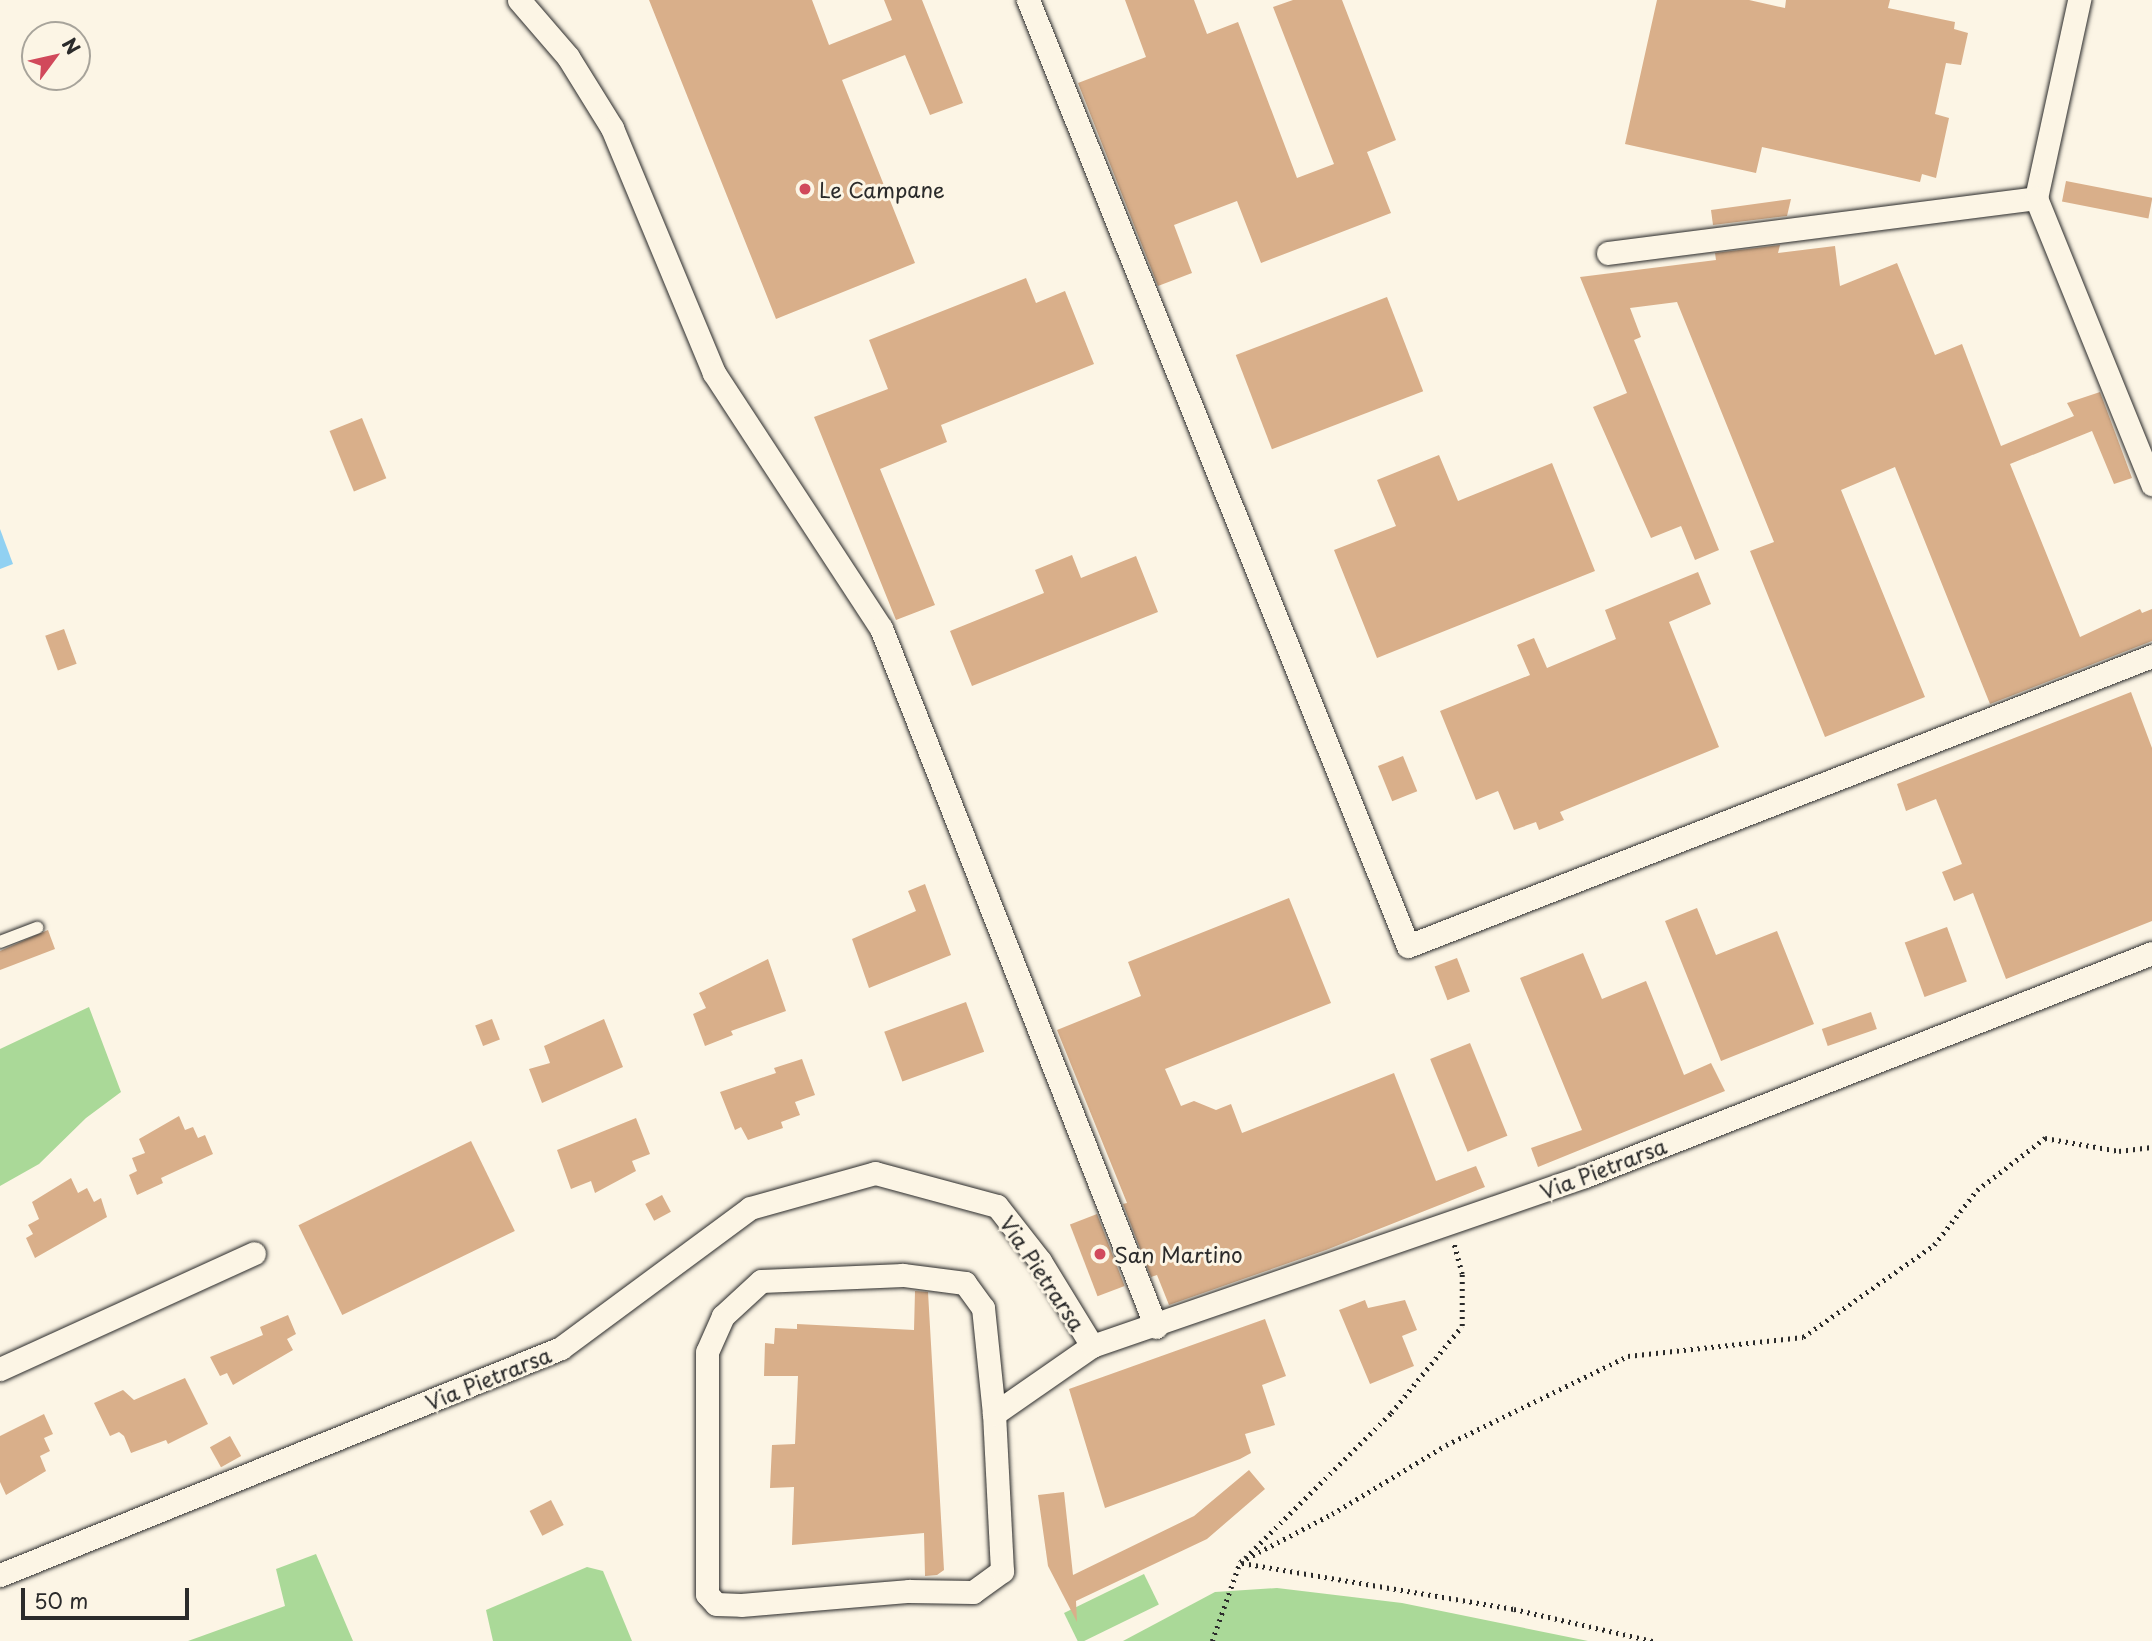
<!DOCTYPE html>
<html>
<head>
<meta charset="utf-8">
<style>
	body { margin:0 }
	#map { position:relative; width:2152px; height:1641px; overflow:hidden; background:#fcf5e5; font-family:"Playpen Sans",sans-serif }
	div>[style] { position:absolute }
	.green>* { inset:0; background:#aad998; transform-origin:0 0 }
	.water>* { inset:0; background:#91d1f2 }
	.building>* { inset:0; background:#d9af8a; transform-origin:0 0 }
	.path>* { height:4.5px; margin-top:-2.25px; transform-origin:0; background:repeating-linear-gradient(90deg,#2b2b2b 0 2px,transparent 0 7px) }
	.roads { filter:drop-shadow(0 0 2px #2b2b2b) drop-shadow(0 0 2px #2b2b2b) }
	.lane>* { height:12px; margin:-6px; padding:0 6px; transform-origin:6px; border-radius:6px; background:#fcf5e5 }
	.street>* { height:23px; margin:-11.5px; padding:0 11.5px; transform-origin:11.5px; border-radius:11.5px; background:#fcf5e5 }
	.dots>* { width:19px; height:19px; translate:-50% -50%; box-sizing:border-box; border:4px solid #fcf5e5; border-radius:50% }
	span { translate:-50% -50%; white-space:nowrap; text-align:center; line-height:1.15; -webkit-text-stroke:6px #fcf5e5; paint-order:stroke }
	.poi-label { font-size:21px; color:#2b2b2b }
	.left { translate:0 -50%; text-align:left }
	.street-label { font-size:21px; color:#2b2b2b }
	.north { position:absolute; left:21px; top:21px; width:70px; height:70px; box-sizing:border-box; background:#fcf5e5; border:2px solid #a8a49b; border-radius:50%; rotate:57deg; font-size:19px; font-weight:700; line-height:28px; text-align:center; color:#2b2b2b }
	.north::after { content:''; display:block; margin:auto; width:24px; height:32px; background:#d1495b; clip-path:polygon(50% 0,100% 100%,50% 72%,0 100%) }
	.scale { position:absolute; left:21px; top:1588px; width:168px; height:32px; box-sizing:border-box; border:4px solid #2b2b2b; border-top:0; padding-left:9px; font-size:21px; line-height:24px; white-space:nowrap; color:#2b2b2b; -webkit-text-stroke:5px #fcf5e5; paint-order:stroke }
</style>
</head>
<body>
<div id="map">
	<div class="green">
		<i style="clip-path:polygon(89px 1007px,121px 1092px,86px 1118px,39px 1164px,0 1186px,0 1049px)"></i>
		<i style="clip-path:polygon(316px 1554px,353px 1641px,188px 1641px,285px 1606px,276px 1569px)"></i>
		<i style="clip-path:polygon(587px 1567px,603px 1571px,632px 1641px,493px 1641px,486px 1610px)"></i>
		<i style="left:1144px;top:1574px;width:34px;height:89px;rotate:64deg"></i>
		<i style="clip-path:polygon(1277px 1588px,1402px 1603px,1588px 1641px,1123px 1641px,1215px 1592px)"></i>
	</div>
	<div class="water">
		<i style="clip-path:polygon(0 529px,13px 564px,0 569px)"></i>
	</div>
	<div class="building">
		<i style="clip-path:polygon(649px 0,812px 0,829px 45px,892px 20px,884px 0,922px 0,963px 103px,930px 115px,905px 55px,842px 80px,915px 263px,776px 319px)"></i>
		<i style="clip-path:polygon(1125px 0,1194px 0,1207px 34px,1238px 22px,1297px 178px,1334px 164px,1273px 7px,1293px 0,1342px 0,1396px 140px,1367px 152px,1391px 213px,1261px 263px,1237px 201px,1174px 225px,1192px 273px,1158px 286px,1078px 83px,1146px 57px)"></i>
		<i style="clip-path:polygon(1657px 0,1749px 0,1785px 8px,1786px 0,1890px 0,1888px 8px,1955px 22px,1954px 29px,1968px 33px,1961px 65px,1946px 63px,1935px 114px,1949px 118px,1936px 178px,1922px 174px,1920px 182px,1762px 147px,1756px 173px,1625px 144px)"></i>
		<i style="left:2066px;top:181px;width:88px;height:21px;rotate:11deg"></i>
		<i style="clip-path:polygon(1791px 199px,1787px 216px,1713px 225px,1711px 210px)"></i>
		<i style="clip-path:polygon(1780px 245px,1778px 253px,1835px 246px,1840px 286px,1897px 263px,1935px 355px,1962px 344px,2001px 446px,2074px 416px,2067px 403px,2100px 392px,2132px 478px,2114px 484px,2092px 431px,2010px 464px,2080px 637px,2140px 609px,2142px 613px,2152px 609px,2152px 641px,1990px 704px,1895px 467px,1841px 490px,1925px 697px,1825px 737px,1750px 551px,1774px 542px,1677px 302px,1630px 308px,1641px 337px,1634px 340px,1719px 550px,1695px 560px,1681px 526px,1651px 538px,1593px 407px,1627px 393px,1580px 277px,1716px 260px,1715px 253px)"></i>
		<i style="clip-path:polygon(1026px 278px,1036px 303px,1065px 291px,1094px 364px,941px 425px,947px 442px,880px 469px,935px 605px,896px 620px,814px 417px,888px 389px,869px 340px)"></i>
		<i style="left:1387px;top:297px;width:101px;height:162px;rotate:69deg"></i>
		<i style="left:362px;top:418px;width:65px;height:35px;rotate:68deg"></i>
		<i style="clip-path:polygon(1439px 455px,1458px 501px,1552px 463px,1595px 571px,1377px 658px,1334px 550px,1396px 526px,1377px 480px)"></i>
		<i style="clip-path:polygon(1072px 555px,1081px 578px,1136px 556px,1158px 612px,972px 686px,950px 631px,1044px 593px,1035px 570px)"></i>
		<i style="clip-path:polygon(1698px 572px,1711px 604px,1669px 622px,1719px 747px,1560px 812px,1564px 820px,1539px 830px,1536px 822px,1514px 830px,1498px 791px,1476px 800px,1440px 711px,1530px 675px,1517px 645px,1534px 638px,1547px 668px,1616px 639px,1605px 610px)"></i>
		<i style="left:64px;top:629px;width:37px;height:20px;rotate:70deg"></i>
		<i style="clip-path:polygon(2131px 692px,2152px 748px,2152px 921px,2006px 979px,1973px 893px,1954px 901px,1942px 872px,1962px 864px,1936px 799px,1906px 811px,1897px 784px)"></i>
		<i style="left:1403px;top:756px;width:38px;height:27px;rotate:68deg"></i>
		<i style="clip-path:polygon(925px 884px,951px 955px,869px 988px,852px 939px,916px 911px,908px 891px)"></i>
		<i style="clip-path:polygon(1289px 898px,1331px 1003px,1165px 1069px,1181px 1106px,1194px 1101px,1216px 1110px,1231px 1104px,1242px 1133px,1394px 1073px,1436px 1181px,1476px 1166px,1485px 1187px,1326px 1250px,1169px 1305px,1157px 1275px,1151px 1277px,1123px 1204px,1127px 1203px,1057px 1030px,1141px 996px,1128px 962px)"></i>
		<i style="clip-path:polygon(1697px 908px,1716px 955px,1777px 931px,1814px 1024px,1721px 1061px,1665px 921px)"></i>
		<i style="left:1947px;top:927px;width:58px;height:45px;rotate:70deg"></i>
		<i style="clip-path:polygon(48px 930px,55px 949px,0 970px,0 951px)"></i>
		<i style="clip-path:polygon(1583px 953px,1602px 999px,1646px 981px,1684px 1075px,1711px 1063px,1725px 1091px,1538px 1167px,1531px 1148px,1582px 1130px,1520px 978px)"></i>
		<i style="left:1457px;top:958px;width:36px;height:24px;rotate:69deg"></i>
		<i style="clip-path:polygon(768px 959px,786px 1011px,731px 1031px,733px 1035px,705px 1046px,693px 1014px,706px 1008px,699px 993px)"></i>
		<i style="left:966px;top:1002px;width:53px;height:87px;rotate:70deg"></i>
		<i style="left:1871px;top:1012px;width:18px;height:52px;rotate:71deg"></i>
		<i style="left:492px;top:1019px;width:22px;height:18px;rotate:69deg"></i>
		<i style="clip-path:polygon(604px 1019px,623px 1067px,542px 1103px,529px 1069px,550px 1063px,544px 1046px)"></i>
		<i style="left:1470px;top:1043px;width:100px;height:43px;rotate:68deg"></i>
		<i style="clip-path:polygon(802px 1059px,815px 1095px,795px 1102px,800px 1115px,781px 1122px,783px 1128px,748px 1140px,741px 1127px,735px 1130px,720px 1092px,776px 1073px,774px 1068px)"></i>
		<i style="clip-path:polygon(179px 1116px,185px 1130px,193px 1127px,198px 1138px,205px 1135px,213px 1154px,161px 1178px,163px 1183px,137px 1195px,129px 1175px,137px 1171px,132px 1158px,145px 1153px,139px 1139px)"></i>
		<i style="clip-path:polygon(636px 1118px,650px 1154px,632px 1161px,636px 1171px,595px 1193px,591px 1181px,571px 1189px,557px 1150px)"></i>
		<i style="left:471px;top:1141px;width:100px;height:192px;rotate:64deg"></i>
		<i style="clip-path:polygon(71px 1178px,78px 1193px,87px 1188px,94px 1202px,101px 1198px,107px 1217px,35px 1258px,26px 1238px,33px 1234px,28px 1225px,39px 1219px,32px 1202px)"></i>
		<i style="left:662px;top:1195px;width:19px;height:19px;rotate:62deg"></i>
		<i style="left:1097px;top:1214px;width:77px;height:29px;rotate:69deg"></i>
		<i style="clip-path:polygon(915px 1291px,928px 1292px,944px 1570px,937px 1575px,925px 1576px,924px 1533px,792px 1545px,794px 1487px,770px 1488px,772px 1445px,795px 1444px,798px 1376px,764px 1376px,765px 1343px,774px 1344px,775px 1328px,797px 1329px,797px 1324px,914px 1330px)"></i>
		<i style="clip-path:polygon(1365px 1300px,1368px 1308px,1405px 1300px,1417px 1330px,1402px 1336px,1414px 1366px,1370px 1384px,1339px 1310px)"></i>
		<i style="clip-path:polygon(288px 1315px,296px 1334px,287px 1339px,293px 1350px,233px 1385px,227px 1373px,220px 1376px,210px 1357px,263px 1335px,260px 1327px)"></i>
		<i style="clip-path:polygon(1265px 1319px,1286px 1376px,1262px 1385px,1275px 1425px,1245px 1434px,1251px 1453px,1240px 1459px,1105px 1508px,1069px 1389px)"></i>
		<i style="clip-path:polygon(185px 1378px,208px 1424px,168px 1444px,166px 1440px,131px 1453px,124px 1436px,119px 1432px,110px 1436px,94px 1403px,123px 1390px,134px 1400px)"></i>
		<i style="clip-path:polygon(44px 1414px,53px 1434px,44px 1438px,50px 1451px,40px 1456px,46px 1471px,6px 1495px,0 1482px,0 1436px)"></i>
		<i style="left:230px;top:1436px;width:23px;height:23px;rotate:61deg"></i>
		<i style="clip-path:polygon(1249px 1470px,1265px 1489px,1207px 1539px,1076px 1601px,1077px 1622px,1048px 1566px,1038px 1495px,1064px 1492px,1073px 1575px,1194px 1516px)"></i>
		<i style="left:551px;top:1500px;width:28px;height:24px;rotate:63deg"></i>
	</div>
	<div class="path">
		<i style="left:1245px;top:1558px;width:206px;rotate:-44.8deg"></i>
		<i style="left:1391px;top:1413px;width:112px;rotate:-50.8deg"></i>
		<i style="left:1462px;top:1326px;width:52px;rotate:-90deg"></i>
		<i style="left:1462px;top:1274px;width:31px;rotate:-105deg"></i>
		<i style="left:1242px;top:1563px;width:276px;rotate:9.6deg"></i>
		<i style="left:1514px;top:1609px;width:143px;rotate:13deg"></i>
		<i style="left:1212px;top:1641px;width:84px;rotate:-70.5deg"></i>
		<i style="left:1240px;top:1562px;width:104px;rotate:-27.6deg"></i>
		<i style="left:1332px;top:1514px;width:133px;rotate:-31.2deg"></i>
		<i style="left:1446px;top:1445px;width:203px;rotate:-26.1deg"></i>
		<i style="left:1628px;top:1356px;width:176px;rotate:-6.2deg"></i>
		<i style="left:1803px;top:1337px;width:160px;rotate:-35.1deg"></i>
		<i style="left:1934px;top:1245px;width:70px;rotate:-52deg"></i>
		<i style="left:1977px;top:1190px;width:86px;rotate:-37.4deg"></i>
		<i style="left:2045px;top:1138px;width:75px;rotate:10deg"></i>
		<i style="left:2119px;top:1151px;width:33px;rotate:-7deg"></i>
	</div>
	<div class="roads">
		<div class="lane">
			<i style="left:0;top:942px;width:40px;rotate:-21deg"></i>
		</div>
		<div class="street">
			<i style="left:519px;top:0;width:75px;rotate:49.3deg"></i>
			<i style="left:568px;top:57px;width:84px;rotate:58.2deg"></i>
			<i style="left:612px;top:128px;width:265px;rotate:67.4deg"></i>
			<i style="left:714px;top:373px;width:305px;rotate:56.8deg"></i>
			<i style="left:881px;top:628px;width:751px;rotate:68.52deg"></i>
			<i style="left:1028px;top:0;width:1019px;rotate:68.12deg"></i>
			<i style="left:1408px;top:946px;width:799px;rotate:-21.3deg"></i>
			<i style="left:2036px;top:198px;width:203px;rotate:-77.7deg"></i>
			<i style="left:1608px;top:253px;width:432px;rotate:-7.3deg"></i>
			<i style="left:2036px;top:198px;width:309px;rotate:67.9deg"></i>
			<i style="left:0;top:1369px;width:279px;rotate:-24.5deg"></i>
			<i style="left:994px;top:1414px;width:107px;rotate:-95.9deg"></i>
			<i style="left:983px;top:1308px;width:31px;rotate:-126deg"></i>
			<i style="left:965px;top:1283px;width:63px;rotate:-172.6deg"></i>
			<i style="left:903px;top:1275px;width:142px;rotate:177.6deg"></i>
			<i style="left:761px;top:1281px;width:52px;rotate:137.4deg"></i>
			<i style="left:723px;top:1316px;width:39px;rotate:114deg"></i>
			<i style="left:707px;top:1352px;width:242px;rotate:90deg"></i>
			<i style="left:707px;top:1594px;width:13px;rotate:48deg"></i>
			<i style="left:716px;top:1604px;width:25px;rotate:2deg"></i>
			<i style="left:741px;top:1605px;width:169px;rotate:-4.8deg"></i>
			<i style="left:909px;top:1591px;width:64px;rotate:0.9deg"></i>
			<i style="left:973px;top:1592px;width:36px;rotate:-36deg"></i>
			<i style="left:1002px;top:1571px;width:157px;rotate:-92.9deg"></i>
			<i style="left:994px;top:1414px;width:119px;rotate:-34.8deg"></i>
			<i style="left:0;top:1575px;width:605px;rotate:-22.03deg"></i>
			<i style="left:561px;top:1348px;width:235px;rotate:-36.5deg"></i>
			<i style="left:750px;top:1208px;width:130px;rotate:-15.6deg"></i>
			<i style="left:875px;top:1173px;width:126px;rotate:15.1deg"></i>
			<i style="left:997px;top:1206px;width:70px;rotate:52deg"></i>
			<i style="left:1040px;top:1261px;width:100px;rotate:58.5deg"></i>
			<i style="left:1092px;top:1346px;width:521px;rotate:-19.03deg"></i>
			<i style="left:1585px;top:1176px;width:609px;rotate:-21.47deg"></i>
		</div>
	</div>
	<div class="dots">
		<i style="left:805px;top:189px;background:#d1495b"></i>
		<i style="left:1100px;top:1254px;background:#d1495b"></i>
	</div>
	<div class="poi-label">
		<span class="left" style="left:819px;top:189px">Le Campane</span>
		<span class="left" style="left:1114px;top:1254px">San Martino</span>
	</div>
	<div class="street-label">
		<span style="left:1603px;top:1168px;rotate:-21deg">Via Pietrarsa</span>
		<span style="left:1043px;top:1273px;rotate:56deg">Via Pietrarsa</span>
		<span style="left:488px;top:1378px;rotate:-22deg">Via Pietrarsa</span>
	</div>
	<div class="north">N</div>
	<div class="scale">50 m</div>
</div>
</body>
</html>
